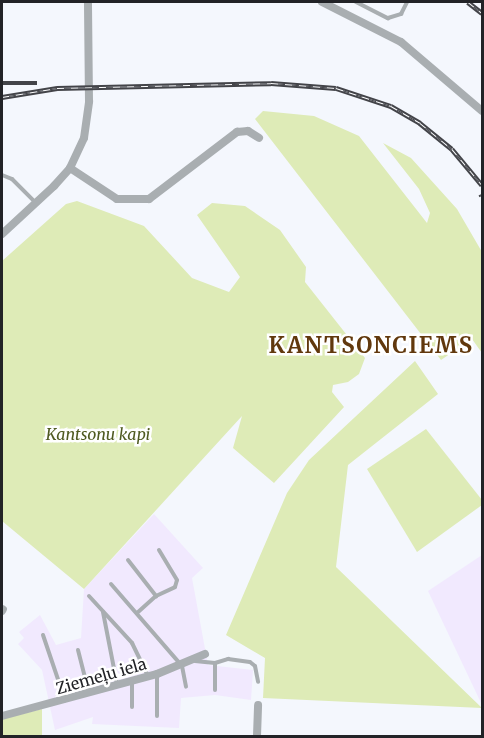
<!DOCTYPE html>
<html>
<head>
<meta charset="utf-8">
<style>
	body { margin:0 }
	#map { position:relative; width:484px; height:738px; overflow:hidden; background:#f4f7fd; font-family:Merriweather,serif }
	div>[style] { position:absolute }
	.industrial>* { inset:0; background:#f1e9fe }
	.green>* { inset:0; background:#deebb7 }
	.lane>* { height:4px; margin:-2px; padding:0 2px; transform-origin:2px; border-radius:2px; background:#a9aeb1 }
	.street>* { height:8px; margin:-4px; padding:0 4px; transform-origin:4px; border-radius:4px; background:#a9aeb1 }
	.rail>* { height:4.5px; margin-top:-2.25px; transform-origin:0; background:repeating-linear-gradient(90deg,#fff 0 7px,#434449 0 14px); box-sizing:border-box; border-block:2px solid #434449 }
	span { translate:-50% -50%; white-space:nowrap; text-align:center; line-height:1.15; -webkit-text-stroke:5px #fff; paint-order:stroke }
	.park-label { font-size:16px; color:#4f5a21; font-style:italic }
	.street-label { font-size:16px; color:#222327 }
	.district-label { font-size:22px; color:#61380d; font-weight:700; letter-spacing:1.5px }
	.frame { position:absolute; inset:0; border:3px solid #222327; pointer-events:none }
</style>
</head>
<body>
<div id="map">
	<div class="industrial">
		<i style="clip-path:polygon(154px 514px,203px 568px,192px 578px,208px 665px,253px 670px,251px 700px,215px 695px,181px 698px,179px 728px,92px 724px,93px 717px,55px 730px,42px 670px,18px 644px,24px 638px,19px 632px,40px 615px,56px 645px,81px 638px,84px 589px)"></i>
		<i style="clip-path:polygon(482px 555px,482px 705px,428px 591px)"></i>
	</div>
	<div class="green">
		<i style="clip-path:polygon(263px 111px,314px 116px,359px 136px,427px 223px,430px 213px,419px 189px,383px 143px,411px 158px,457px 209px,482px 252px,482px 353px,472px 339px,441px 360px,255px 119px)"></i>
		<i style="clip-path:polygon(77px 201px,144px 226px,192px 278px,229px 292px,240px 277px,197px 215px,212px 203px,245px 206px,280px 230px,306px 267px,305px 282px,365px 358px,359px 374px,348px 382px,333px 385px,332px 392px,344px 407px,274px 483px,233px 448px,242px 416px,84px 589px,2px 521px,2px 261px,66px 204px)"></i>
		<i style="clip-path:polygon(415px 361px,438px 394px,348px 465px,336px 567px,482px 708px,263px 698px,265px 658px,226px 635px,287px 493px,309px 460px)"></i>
		<i style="clip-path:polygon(426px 429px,482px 500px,482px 505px,417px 552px,367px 469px)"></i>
		<i style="clip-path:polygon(42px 709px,42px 736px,2px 736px,2px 719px)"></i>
	</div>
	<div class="lane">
		<i style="left:356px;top:2px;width:36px;rotate:27deg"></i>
		<i style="left:388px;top:18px;width:14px;rotate:-17deg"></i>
		<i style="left:401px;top:14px;width:13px;rotate:-63deg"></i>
		<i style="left:2px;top:175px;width:11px;rotate:22deg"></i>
		<i style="left:12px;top:179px;width:33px;rotate:45deg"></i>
		<i style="left:128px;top:560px;width:46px;rotate:52.1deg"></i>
		<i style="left:111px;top:584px;width:108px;rotate:49.1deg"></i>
		<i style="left:182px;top:666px;width:21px;rotate:79deg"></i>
		<i style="left:89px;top:596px;width:64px;rotate:47.5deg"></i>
		<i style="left:132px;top:643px;width:37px;rotate:64deg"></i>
		<i style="left:103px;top:612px;width:73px;rotate:79deg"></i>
		<i style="left:137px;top:613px;width:25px;rotate:-42deg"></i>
		<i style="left:156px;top:596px;width:21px;rotate:-25deg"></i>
		<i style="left:175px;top:587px;width:7px;rotate:-74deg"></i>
		<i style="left:177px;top:580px;width:35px;rotate:-121deg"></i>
		<i style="left:43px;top:635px;width:69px;rotate:71.3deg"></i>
		<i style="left:78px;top:650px;width:44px;rotate:75.7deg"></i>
		<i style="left:195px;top:661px;width:20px;rotate:6deg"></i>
		<i style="left:215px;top:663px;width:27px;rotate:90deg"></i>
		<i style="left:215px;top:663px;width:14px;rotate:-17deg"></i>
		<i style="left:228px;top:659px;width:22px;rotate:8deg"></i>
		<i style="left:250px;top:662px;width:6px;rotate:39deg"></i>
		<i style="left:255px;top:666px;width:16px;rotate:79deg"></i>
		<i style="left:157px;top:675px;width:41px;rotate:90deg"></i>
		<i style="left:132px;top:707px;width:26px;rotate:-90deg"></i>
	</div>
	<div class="street">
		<i style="left:322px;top:2px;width:89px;rotate:26.9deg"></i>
		<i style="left:401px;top:42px;width:106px;rotate:40.4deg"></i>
		<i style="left:70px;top:168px;width:56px;rotate:33.4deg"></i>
		<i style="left:117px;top:199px;width:32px"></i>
		<i style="left:149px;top:199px;width:111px;rotate:-37.3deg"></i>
		<i style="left:237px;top:132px;width:11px;rotate:-5deg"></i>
		<i style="left:248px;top:131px;width:13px;rotate:32deg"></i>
		<i style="left:2px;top:234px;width:71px;rotate:-42.7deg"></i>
		<i style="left:54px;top:186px;width:24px;rotate:-48deg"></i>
		<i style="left:70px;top:168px;width:33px;rotate:-65deg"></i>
		<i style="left:84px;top:138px;width:37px;rotate:-82deg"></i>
		<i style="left:89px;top:101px;width:99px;rotate:-90.6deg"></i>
		<i style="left:2px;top:611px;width:2px;rotate:-63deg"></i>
		<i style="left:2px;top:716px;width:161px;rotate:-15.2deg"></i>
		<i style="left:157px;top:674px;width:52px;rotate:-22.6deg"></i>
		<i style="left:257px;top:736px;width:31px;rotate:-88deg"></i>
	</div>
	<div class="rail">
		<i style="left:468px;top:2px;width:18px;rotate:38deg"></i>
		<i style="left:2px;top:83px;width:35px"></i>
		<i style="left:2px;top:97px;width:56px;rotate:-9.3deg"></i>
		<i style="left:57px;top:88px;width:214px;rotate:-1.3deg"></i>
		<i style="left:271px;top:83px;width:65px;rotate:4.4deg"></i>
		<i style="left:336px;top:88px;width:58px;rotate:18.1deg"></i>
		<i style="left:391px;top:106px;width:34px;rotate:30deg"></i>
		<i style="left:420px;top:123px;width:41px;rotate:39.1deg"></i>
		<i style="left:452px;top:149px;width:47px;rotate:50.2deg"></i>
		<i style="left:481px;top:194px;width:2px;rotate:63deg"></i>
	</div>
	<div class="park-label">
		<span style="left:98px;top:434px">Kantsonu kapi</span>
	</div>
	<div class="street-label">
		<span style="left:101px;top:676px;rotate:-16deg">Ziemeļu iela</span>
	</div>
	<div class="district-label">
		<span style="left:371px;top:346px">KANTSONCIEMS</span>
	</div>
	<div class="frame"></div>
</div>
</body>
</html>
